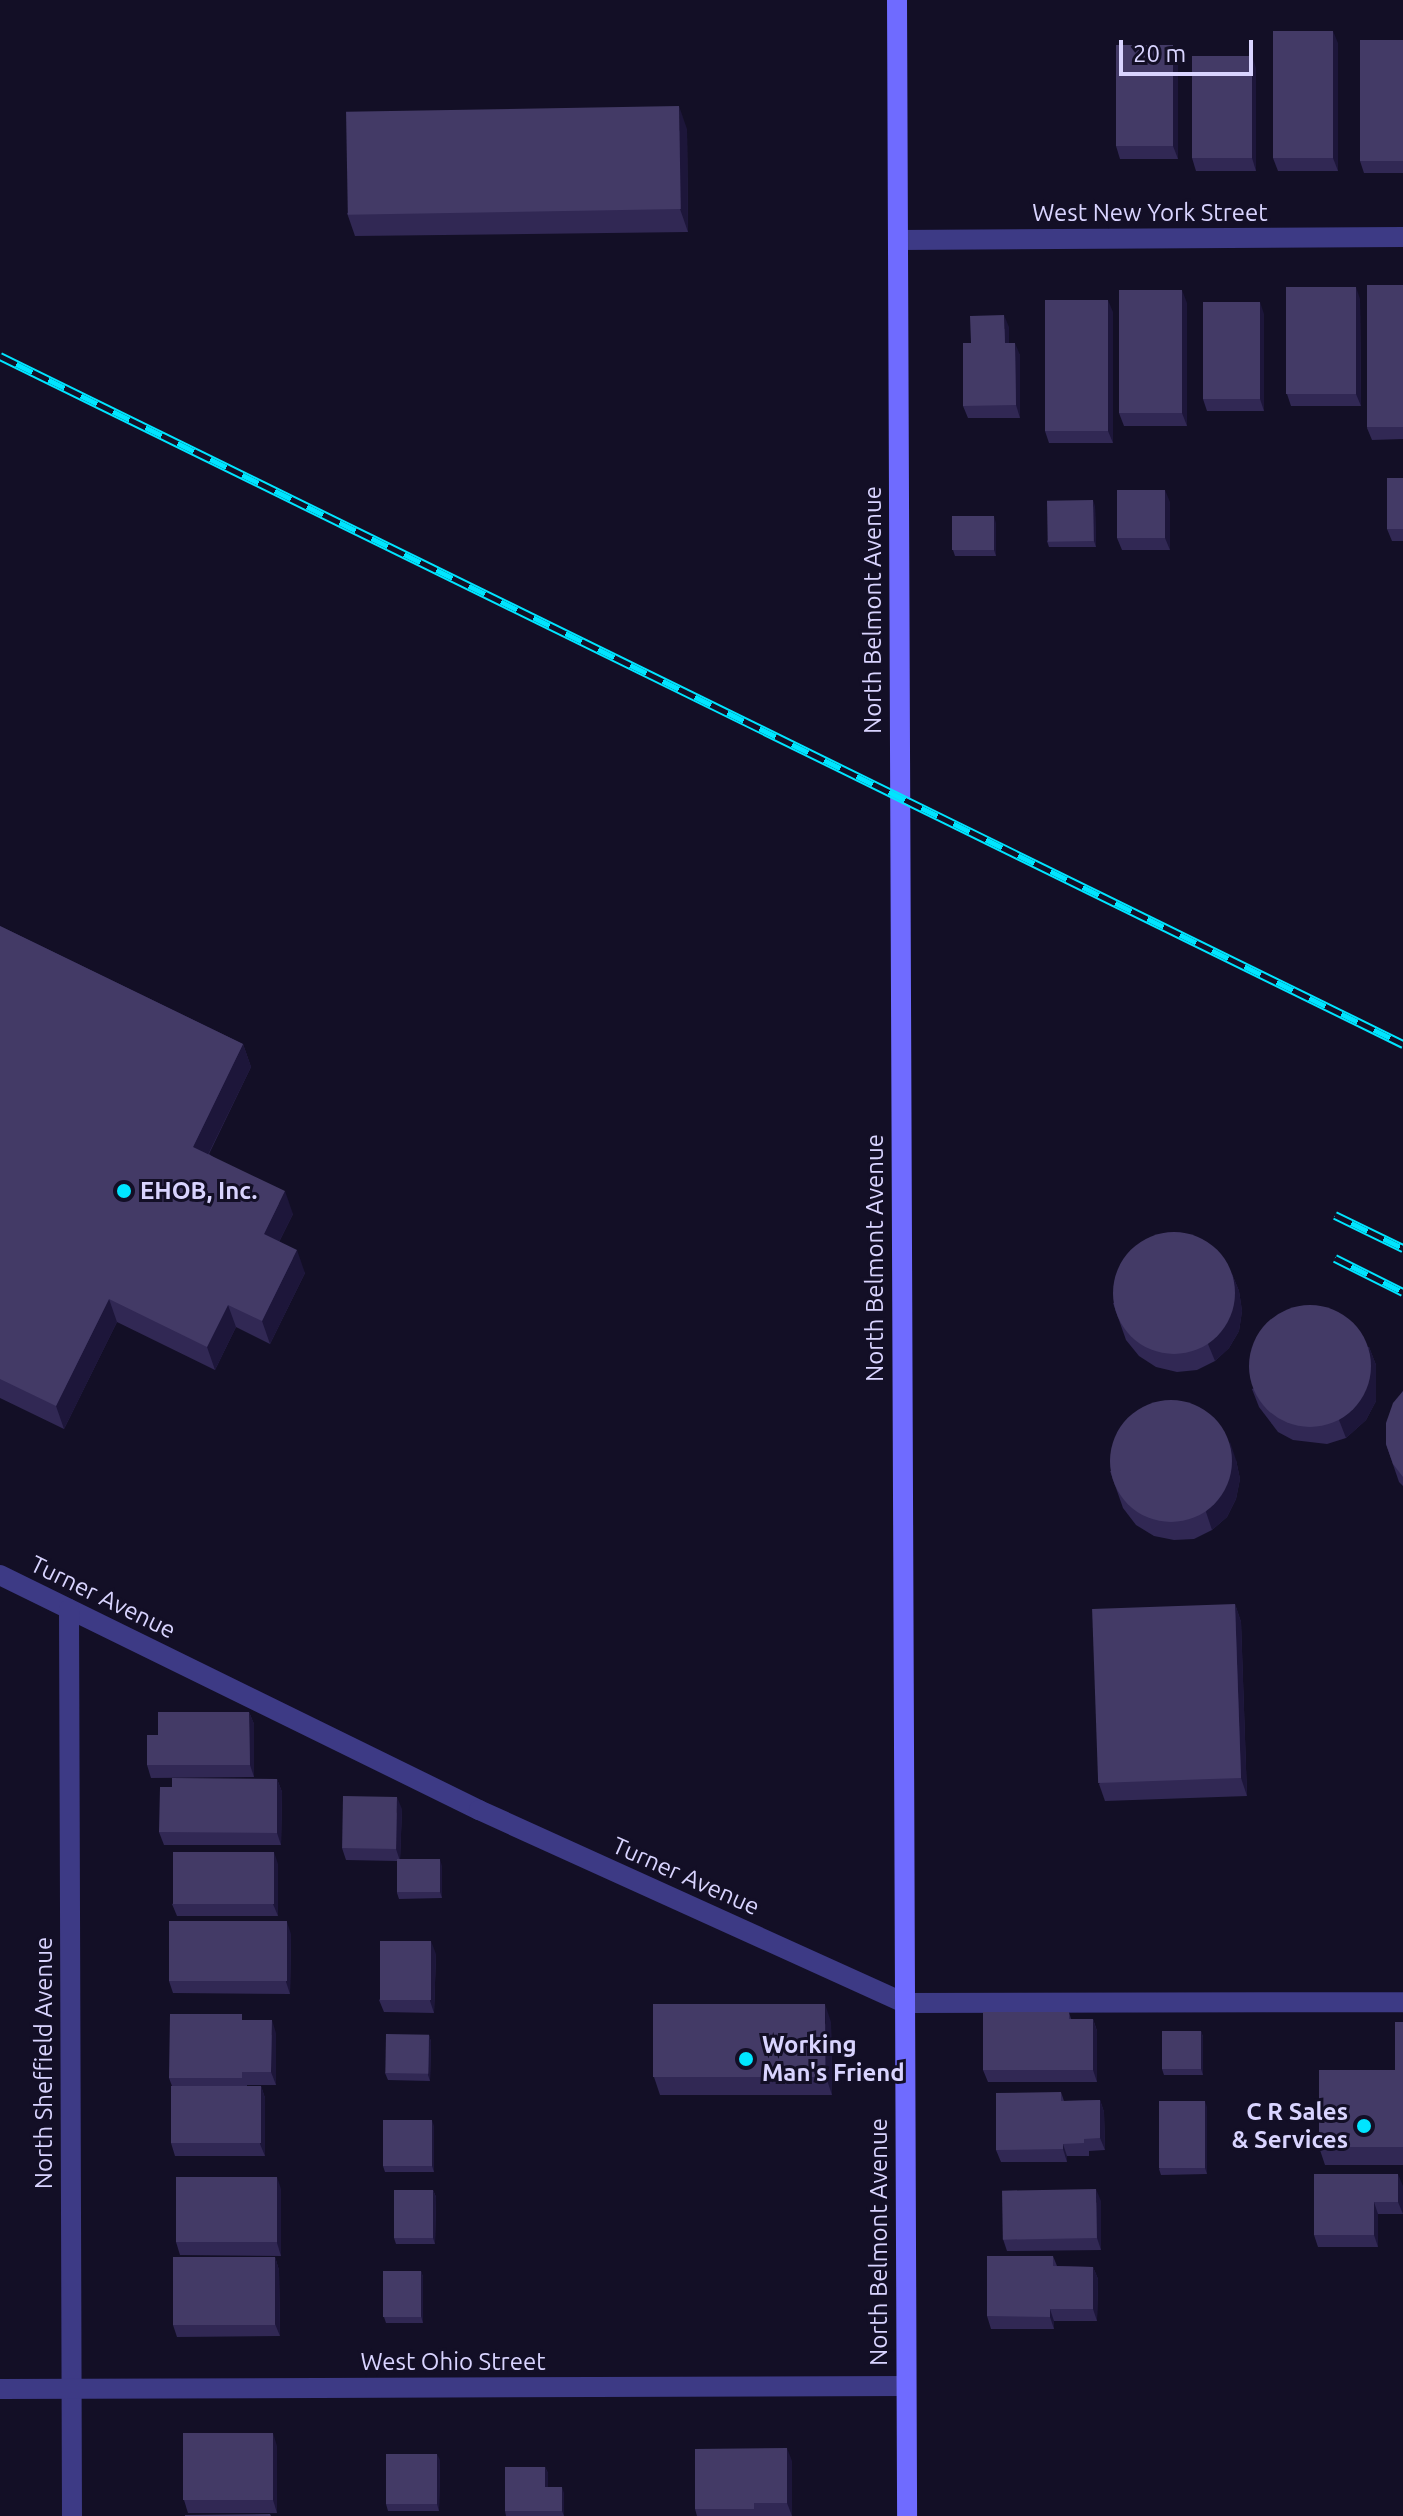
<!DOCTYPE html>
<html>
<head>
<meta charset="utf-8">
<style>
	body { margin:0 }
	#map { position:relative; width:1403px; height:2516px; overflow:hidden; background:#130f26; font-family:Ubuntu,sans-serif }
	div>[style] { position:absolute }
	.minor>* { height:20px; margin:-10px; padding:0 10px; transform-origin:10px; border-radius:10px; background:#3d3a85 }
	.secondary>* { height:20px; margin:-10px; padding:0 10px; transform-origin:10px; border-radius:10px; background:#6f6bff }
	.rail>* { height:9px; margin-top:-4.5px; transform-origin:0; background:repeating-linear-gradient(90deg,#130f26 0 18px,#00e5ff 0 36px); box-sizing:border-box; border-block:2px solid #00e5ff }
	.wall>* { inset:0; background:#312854 }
	.shaded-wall>* { inset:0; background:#1d163a }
	.building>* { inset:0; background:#433a66; transform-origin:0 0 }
	.round { border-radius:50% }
	.dots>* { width:22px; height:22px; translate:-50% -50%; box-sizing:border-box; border:4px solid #130f26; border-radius:50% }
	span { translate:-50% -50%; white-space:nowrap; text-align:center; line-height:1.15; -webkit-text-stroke:6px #130f26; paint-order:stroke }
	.street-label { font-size:24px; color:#d9d4ff }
	.poi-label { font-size:24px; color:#d9d4ff; font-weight:700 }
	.left { translate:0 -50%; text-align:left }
	.right { translate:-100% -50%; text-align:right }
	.scale { position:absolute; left:1119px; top:40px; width:134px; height:36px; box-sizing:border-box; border:4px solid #d9d4ff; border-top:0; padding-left:10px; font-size:24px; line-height:28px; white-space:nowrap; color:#d9d4ff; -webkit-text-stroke:6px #130f26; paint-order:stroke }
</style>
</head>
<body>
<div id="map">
	<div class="minor">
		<i style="left:898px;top:240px;width:505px;rotate:-0.34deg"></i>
		<i style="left:0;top:1575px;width:534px;rotate:26.13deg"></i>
		<i style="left:479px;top:1810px;width:467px;rotate:24.4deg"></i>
		<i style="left:904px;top:2003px;width:499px;rotate:-0.1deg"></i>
		<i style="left:69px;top:1609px;width:907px;rotate:89.81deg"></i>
		<i style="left:0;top:2389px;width:906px;rotate:-0.19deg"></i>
	</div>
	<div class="secondary">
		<i style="left:897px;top:0;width:2516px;rotate:89.77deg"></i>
	</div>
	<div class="rail">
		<i style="left:0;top:356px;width:1563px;rotate:26.12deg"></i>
		<i style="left:1335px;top:1215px;width:76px;rotate:25.9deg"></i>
		<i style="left:1335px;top:1258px;width:76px;rotate:26.6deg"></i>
	</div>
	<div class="wall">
		<i style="clip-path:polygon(1403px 40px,1403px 173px,1364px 173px,1360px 161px)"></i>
		<i style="clip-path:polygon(1338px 43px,1338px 171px,1278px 171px,1273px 158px)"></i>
		<i style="clip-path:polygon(1178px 57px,1178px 159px,1120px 159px,1116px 146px)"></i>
		<i style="clip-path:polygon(1256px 68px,1256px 171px,1196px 171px,1192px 158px)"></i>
		<i style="clip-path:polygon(687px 129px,688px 232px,355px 236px,347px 213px)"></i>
		<i style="clip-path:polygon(1403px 285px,1403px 439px,1372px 440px,1367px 428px)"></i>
		<i style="clip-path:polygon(1360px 299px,1361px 406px,1291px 406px,1287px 394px)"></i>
		<i style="clip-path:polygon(1187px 303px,1187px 426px,1124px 426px,1119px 413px)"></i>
		<i style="clip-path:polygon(1113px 312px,1113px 443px,1049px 443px,1045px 431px)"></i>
		<i style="clip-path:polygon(1264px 314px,1264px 411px,1207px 411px,1203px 399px)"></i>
		<i style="clip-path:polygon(1009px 327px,1009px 343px,1020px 355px,1020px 418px,968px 418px,963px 406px,971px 343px)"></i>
		<i style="clip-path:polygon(1403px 478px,1403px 541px,1392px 541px,1387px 529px)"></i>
		<i style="clip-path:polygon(1170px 502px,1170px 550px,1122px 550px,1117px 538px)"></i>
		<i style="clip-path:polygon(1095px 506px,1096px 547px,1049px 547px,1047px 541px)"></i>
		<i style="clip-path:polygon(996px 523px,996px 556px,955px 556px,953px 550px)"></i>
		<i style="clip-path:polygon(0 926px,243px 1044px,251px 1067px,209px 1154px,293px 1214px,279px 1242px,305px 1273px,270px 1344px,236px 1327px,215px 1370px,117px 1322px,64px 1429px,0 1398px)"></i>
		<i style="clip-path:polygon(1232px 1274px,1239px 1291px,1242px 1311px,1239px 1331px,1229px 1348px,1215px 1361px,1197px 1370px,1177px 1372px,1156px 1367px,1139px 1356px,1126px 1340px,1113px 1303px)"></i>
		<i style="clip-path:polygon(1369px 1347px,1376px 1365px,1376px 1401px,1366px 1420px,1346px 1438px,1327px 1444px,1293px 1440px,1278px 1432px,1259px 1407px,1252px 1389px)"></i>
		<i style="clip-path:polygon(1403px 1391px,1403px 1486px,1399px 1482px,1386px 1444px)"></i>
		<i style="clip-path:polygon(1236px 1460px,1240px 1479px,1236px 1499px,1227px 1517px,1212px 1530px,1194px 1539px,1174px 1540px,1154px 1536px,1136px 1525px,1123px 1508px,1110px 1471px)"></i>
		<i style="clip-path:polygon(1235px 1604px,1241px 1622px,1247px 1796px,1105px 1801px,1099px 1784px)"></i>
		<i style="clip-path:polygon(249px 1712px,254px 1724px,254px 1777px,151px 1778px,147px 1765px,158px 1735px)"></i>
		<i style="clip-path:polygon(277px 1779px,282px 1792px,281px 1845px,164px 1845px,159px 1832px,172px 1787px)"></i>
		<i style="clip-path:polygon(402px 1809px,400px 1860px,442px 1866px,442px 1898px,399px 1899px,397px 1893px,397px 1861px,346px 1860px,342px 1848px)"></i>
		<i style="clip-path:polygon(278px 1864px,278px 1916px,177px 1916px,172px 1904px)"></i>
		<i style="clip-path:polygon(291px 1934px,290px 1994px,173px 1993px,169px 1981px)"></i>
		<i style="clip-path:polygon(436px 1954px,434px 2013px,384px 2012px,379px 2000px)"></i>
		<i style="clip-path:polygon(1069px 2012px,1071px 2019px,1093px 2019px,1097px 2031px,1097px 2082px,988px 2082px,983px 2070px)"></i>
		<i style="clip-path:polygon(831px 2022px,832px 2095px,660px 2095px,654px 2077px)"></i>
		<i style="clip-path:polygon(1403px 2022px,1403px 2165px,1325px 2165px,1319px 2147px,1395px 2070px)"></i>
		<i style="clip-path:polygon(1201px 2031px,1203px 2037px,1203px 2075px,1164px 2075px,1162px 2069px)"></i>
		<i style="clip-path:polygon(276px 2033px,276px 2085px,247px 2085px,247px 2086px,261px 2086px,265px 2098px,265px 2156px,175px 2156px,171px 2143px,172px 2086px,169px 2078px)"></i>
		<i style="clip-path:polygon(429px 2035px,431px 2042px,430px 2081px,388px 2080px,385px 2073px)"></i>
		<i style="clip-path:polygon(1061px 2092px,1064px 2101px,1100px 2100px,1104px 2112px,1105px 2150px,1089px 2151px,1089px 2156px,1067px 2156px,1067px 2162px,1001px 2162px,996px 2150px)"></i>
		<i style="clip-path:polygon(1207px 2107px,1207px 2174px,1161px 2175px,1159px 2169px)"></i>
		<i style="clip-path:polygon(434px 2126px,434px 2172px,385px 2172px,383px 2166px)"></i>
		<i style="clip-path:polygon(1403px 2186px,1403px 2214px,1378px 2214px,1378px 2247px,1318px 2247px,1314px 2235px)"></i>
		<i style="clip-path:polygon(281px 2189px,281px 2256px,180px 2255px,176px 2242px)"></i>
		<i style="clip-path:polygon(433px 2190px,436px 2197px,435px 2244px,396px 2244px,394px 2238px)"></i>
		<i style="clip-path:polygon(1101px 2201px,1101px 2250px,1007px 2251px,1003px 2239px)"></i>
		<i style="clip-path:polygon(1053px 2256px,1057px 2266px,1093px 2267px,1098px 2279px,1097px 2321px,1054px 2321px,1054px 2329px,991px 2329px,987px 2316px)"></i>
		<i style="clip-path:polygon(275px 2257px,279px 2270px,280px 2336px,177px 2337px,173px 2325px)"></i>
		<i style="clip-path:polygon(421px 2271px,423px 2277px,423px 2323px,386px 2323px,384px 2317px)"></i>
		<i style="clip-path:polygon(277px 2446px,277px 2513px,188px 2513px,184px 2500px)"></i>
		<i style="clip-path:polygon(440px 2460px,439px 2511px,388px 2511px,386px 2504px)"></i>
		<i style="clip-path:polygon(792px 2461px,792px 2516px,697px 2516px,695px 2509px)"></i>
		<i style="clip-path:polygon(545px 2467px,548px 2473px,548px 2487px,564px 2493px,564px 2516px,506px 2516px,505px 2511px)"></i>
	</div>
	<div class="shaded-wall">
		<i style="clip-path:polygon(1333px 31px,1338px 43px,1338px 171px,1333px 158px)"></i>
		<i style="clip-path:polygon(1173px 45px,1178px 57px,1178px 159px,1173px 146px)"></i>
		<i style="clip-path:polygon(1252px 56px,1256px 68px,1256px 171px,1252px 158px)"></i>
		<i style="clip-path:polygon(679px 106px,687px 129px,688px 232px,680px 209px)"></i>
		<i style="clip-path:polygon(1356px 287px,1360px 299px,1361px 406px,1356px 394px)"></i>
		<i style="clip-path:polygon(1182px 290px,1187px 303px,1187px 426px,1182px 413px)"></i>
		<i style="clip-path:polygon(1108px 300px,1113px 312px,1113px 443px,1108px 431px)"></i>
		<i style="clip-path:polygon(1260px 302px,1264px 314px,1264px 411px,1260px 399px)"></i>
		<i style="clip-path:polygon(1004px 315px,1009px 327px,1009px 356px,1005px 343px)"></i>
		<i style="clip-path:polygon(1015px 343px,1020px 355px,1020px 418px,1016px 405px)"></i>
		<i style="clip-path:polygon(1165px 490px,1170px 502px,1170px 550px,1165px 538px)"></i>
		<i style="clip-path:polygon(1093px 500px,1095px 506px,1096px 547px,1094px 541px)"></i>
		<i style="clip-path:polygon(994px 516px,996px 523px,996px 556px,994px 550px)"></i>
		<i style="clip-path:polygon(243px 1044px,251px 1067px,201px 1169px,193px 1147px)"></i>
		<i style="clip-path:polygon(285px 1191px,293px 1214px,272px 1256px,264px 1234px)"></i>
		<i style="clip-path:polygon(297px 1250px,305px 1273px,270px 1344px,262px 1321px)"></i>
		<i style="clip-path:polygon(1232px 1274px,1239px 1291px,1242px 1311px,1239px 1331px,1229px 1348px,1215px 1361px,1208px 1344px)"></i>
		<i style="clip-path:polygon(109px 1299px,117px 1322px,64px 1429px,56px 1406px)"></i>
		<i style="clip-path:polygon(228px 1305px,236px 1327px,215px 1370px,207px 1347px)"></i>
		<i style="clip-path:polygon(1369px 1347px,1376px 1365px,1376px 1401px,1366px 1420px,1346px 1438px,1339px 1420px)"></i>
		<i style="clip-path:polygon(1230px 1442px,1236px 1460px,1240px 1479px,1236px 1499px,1227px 1517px,1212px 1530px,1206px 1512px)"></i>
		<i style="clip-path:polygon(1235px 1604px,1241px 1622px,1247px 1796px,1241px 1778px)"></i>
		<i style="clip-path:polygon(249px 1712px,254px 1724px,254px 1777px,250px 1765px)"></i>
		<i style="clip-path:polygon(277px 1779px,282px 1792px,281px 1845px,277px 1833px)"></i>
		<i style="clip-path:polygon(397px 1797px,402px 1809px,400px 1861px,396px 1849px)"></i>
		<i style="clip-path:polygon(274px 1852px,278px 1864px,278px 1916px,273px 1904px)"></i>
		<i style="clip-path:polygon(440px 1859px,442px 1866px,442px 1898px,440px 1892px)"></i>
		<i style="clip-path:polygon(287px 1922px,291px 1934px,290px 1994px,286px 1982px)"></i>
		<i style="clip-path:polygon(431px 1941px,436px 1954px,434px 2013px,430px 2001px)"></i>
		<i style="clip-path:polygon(825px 2004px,831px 2022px,832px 2095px,826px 2077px)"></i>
		<i style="clip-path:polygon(1093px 2019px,1097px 2031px,1097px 2082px,1093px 2070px)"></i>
		<i style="clip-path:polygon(272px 2020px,276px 2033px,276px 2085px,271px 2072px)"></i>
		<i style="clip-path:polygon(1201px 2031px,1203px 2037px,1203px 2075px,1201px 2069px)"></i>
		<i style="clip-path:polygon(429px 2035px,431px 2042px,430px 2081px,428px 2075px)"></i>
		<i style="clip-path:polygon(261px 2086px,265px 2098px,265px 2156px,260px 2144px)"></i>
		<i style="clip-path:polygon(1100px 2100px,1104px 2112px,1105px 2150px,1100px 2138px)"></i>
		<i style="clip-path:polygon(1205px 2101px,1207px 2107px,1207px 2174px,1205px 2168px)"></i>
		<i style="clip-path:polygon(432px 2120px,434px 2126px,434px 2172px,432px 2166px)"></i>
		<i style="clip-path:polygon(1063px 2144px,1067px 2156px,1067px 2162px,1063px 2149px)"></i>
		<i style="clip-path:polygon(1398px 2174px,1403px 2186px,1403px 2214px,1398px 2202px)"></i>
		<i style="clip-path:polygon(277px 2177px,281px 2189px,281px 2256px,277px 2243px)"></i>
		<i style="clip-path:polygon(1096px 2189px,1101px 2201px,1101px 2250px,1097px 2238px)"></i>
		<i style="clip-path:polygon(433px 2190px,436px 2197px,435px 2244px,433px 2238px)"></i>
		<i style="clip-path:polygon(1374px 2202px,1378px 2214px,1378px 2247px,1374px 2235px)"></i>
		<i style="clip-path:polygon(275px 2257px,279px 2270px,280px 2336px,275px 2324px)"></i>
		<i style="clip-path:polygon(1093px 2267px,1098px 2279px,1097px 2321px,1093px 2309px)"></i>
		<i style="clip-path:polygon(421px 2271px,423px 2277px,423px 2323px,421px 2316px)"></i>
		<i style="clip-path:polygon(1050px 2309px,1054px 2321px,1054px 2329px,1050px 2317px)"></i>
		<i style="clip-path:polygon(273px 2433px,277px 2446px,277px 2513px,273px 2500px)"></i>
		<i style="clip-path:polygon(787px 2448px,792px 2461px,792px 2516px,787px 2503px)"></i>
		<i style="clip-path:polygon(437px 2454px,440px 2460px,439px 2511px,437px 2504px)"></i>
		<i style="clip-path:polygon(545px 2467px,548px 2473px,548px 2493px,545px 2487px)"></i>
		<i style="clip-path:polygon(562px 2487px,564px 2493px,564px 2516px,562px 2511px)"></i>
	</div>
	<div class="building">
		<i style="left:1273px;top:31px;width:60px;height:127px"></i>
		<i style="left:1360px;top:40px;width:43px;height:121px"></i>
		<i style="left:1116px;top:45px;width:57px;height:101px"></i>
		<i style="left:1192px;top:56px;width:60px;height:102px"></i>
		<i style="left:679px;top:106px;width:103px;height:333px;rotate:89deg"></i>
		<i style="left:1403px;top:285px;width:142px;height:36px;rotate:90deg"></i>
		<i style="left:1286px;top:287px;width:70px;height:107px"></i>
		<i style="left:1119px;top:290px;width:63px;height:123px"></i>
		<i style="left:1045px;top:300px;width:63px;height:131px"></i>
		<i style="left:1203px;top:302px;width:57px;height:97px"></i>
		<i style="clip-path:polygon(1004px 315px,1005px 343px,1015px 343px,1016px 405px,963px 406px,963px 343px,971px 343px,970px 316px)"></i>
		<i style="left:1387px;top:478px;width:16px;height:51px"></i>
		<i style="left:1117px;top:490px;width:48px;height:48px"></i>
		<i style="left:1093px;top:500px;width:41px;height:46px;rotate:89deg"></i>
		<i style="left:952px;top:516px;width:42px;height:34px"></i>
		<i style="clip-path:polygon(0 926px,243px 1044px,193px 1147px,285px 1191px,264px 1234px,297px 1250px,262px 1321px,228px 1305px,207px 1347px,109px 1299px,56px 1406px,0 1379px)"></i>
		<i class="round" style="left:1113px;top:1232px;width:122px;height:122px"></i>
		<i class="round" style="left:1249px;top:1305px;width:122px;height:122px"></i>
		<i style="clip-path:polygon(1403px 1391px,1403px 1477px,1393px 1464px,1386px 1444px,1386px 1423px,1393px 1403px)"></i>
		<i class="round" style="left:1110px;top:1400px;width:122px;height:122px"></i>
		<i style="left:1235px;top:1604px;width:174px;height:143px;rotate:88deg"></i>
		<i style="clip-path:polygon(158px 1712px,249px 1712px,250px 1765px,147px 1765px,147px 1735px,158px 1735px)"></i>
		<i style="clip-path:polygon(172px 1778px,277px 1779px,277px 1833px,159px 1832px,160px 1787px,172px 1787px)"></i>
		<i style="left:343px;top:1796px;width:54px;height:52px;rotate:1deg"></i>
		<i style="left:173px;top:1852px;width:101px;height:52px"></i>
		<i style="left:440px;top:1859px;width:33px;height:43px;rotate:90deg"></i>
		<i style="left:169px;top:1921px;width:118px;height:60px"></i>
		<i style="left:380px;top:1941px;width:51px;height:59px"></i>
		<i style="left:653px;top:2004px;width:172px;height:73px"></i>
		<i style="clip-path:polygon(983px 2012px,1069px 2012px,1069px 2019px,1093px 2019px,1093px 2070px,983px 2070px)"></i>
		<i style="clip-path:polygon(170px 2014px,242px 2014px,242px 2020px,272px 2020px,271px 2072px,242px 2072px,242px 2078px,169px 2078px)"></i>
		<i style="clip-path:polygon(1395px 2022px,1403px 2022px,1403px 2147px,1319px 2147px,1319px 2070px,1395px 2070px)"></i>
		<i style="left:1162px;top:2031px;width:39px;height:38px"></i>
		<i style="left:386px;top:2034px;width:43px;height:39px;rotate:1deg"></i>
		<i style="left:171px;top:2086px;width:90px;height:57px"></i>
		<i style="clip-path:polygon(1061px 2092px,1061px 2101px,1100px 2100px,1100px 2138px,1084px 2139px,1084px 2143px,1063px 2144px,1063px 2149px,996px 2150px,996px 2093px)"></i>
		<i style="left:1205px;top:2101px;width:67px;height:46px;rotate:90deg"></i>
		<i style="left:383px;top:2120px;width:49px;height:46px"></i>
		<i style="clip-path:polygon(1314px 2174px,1398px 2174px,1398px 2202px,1374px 2202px,1374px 2235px,1314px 2235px)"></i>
		<i style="left:176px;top:2177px;width:101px;height:65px"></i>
		<i style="left:1096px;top:2189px;width:49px;height:94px;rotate:89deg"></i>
		<i style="left:394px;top:2190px;width:39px;height:48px"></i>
		<i style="clip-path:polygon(987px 2256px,1053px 2256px,1053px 2266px,1093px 2267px,1093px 2309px,1050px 2309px,1050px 2317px,987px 2316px)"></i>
		<i style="left:173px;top:2257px;width:102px;height:68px"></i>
		<i style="left:383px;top:2271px;width:38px;height:46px"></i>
		<i style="left:183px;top:2433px;width:90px;height:67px"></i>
		<i style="clip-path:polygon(787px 2448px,787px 2503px,754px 2503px,754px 2509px,695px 2509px,695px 2449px)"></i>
		<i style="left:386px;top:2454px;width:51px;height:50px"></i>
		<i style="clip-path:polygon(505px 2467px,545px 2467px,545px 2487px,562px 2487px,562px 2511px,505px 2511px)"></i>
		<i style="clip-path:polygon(270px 2514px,271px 2516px,185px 2516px,185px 2515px)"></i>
	</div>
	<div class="dots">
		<i style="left:124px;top:1191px;background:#00e5ff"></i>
		<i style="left:746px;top:2059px;background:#00e5ff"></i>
		<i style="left:1364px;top:2126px;background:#00e5ff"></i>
	</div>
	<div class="street-label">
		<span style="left:1150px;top:213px">West New York Street</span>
		<span style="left:873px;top:610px;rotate:-90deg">North Belmont Avenue</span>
		<span style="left:875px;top:1258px;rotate:-90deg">North Belmont Avenue</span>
		<span style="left:103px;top:1597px;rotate:26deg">Turner Avenue</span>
		<span style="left:686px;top:1876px;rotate:24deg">Turner Avenue</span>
		<span style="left:44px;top:2063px;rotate:-90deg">North Sheffield Avenue</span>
		<span style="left:879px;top:2242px;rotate:-90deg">North Belmont Avenue</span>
		<span style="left:453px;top:2362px">West Ohio Street</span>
	</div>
	<div class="poi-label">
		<span class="left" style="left:140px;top:1191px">EHOB, Inc.</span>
		<span class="left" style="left:762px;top:2059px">Working<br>Man's Friend</span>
		<span class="right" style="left:1348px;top:2126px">C R Sales<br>&amp; Services</span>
	</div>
	<div class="scale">20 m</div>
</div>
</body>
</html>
